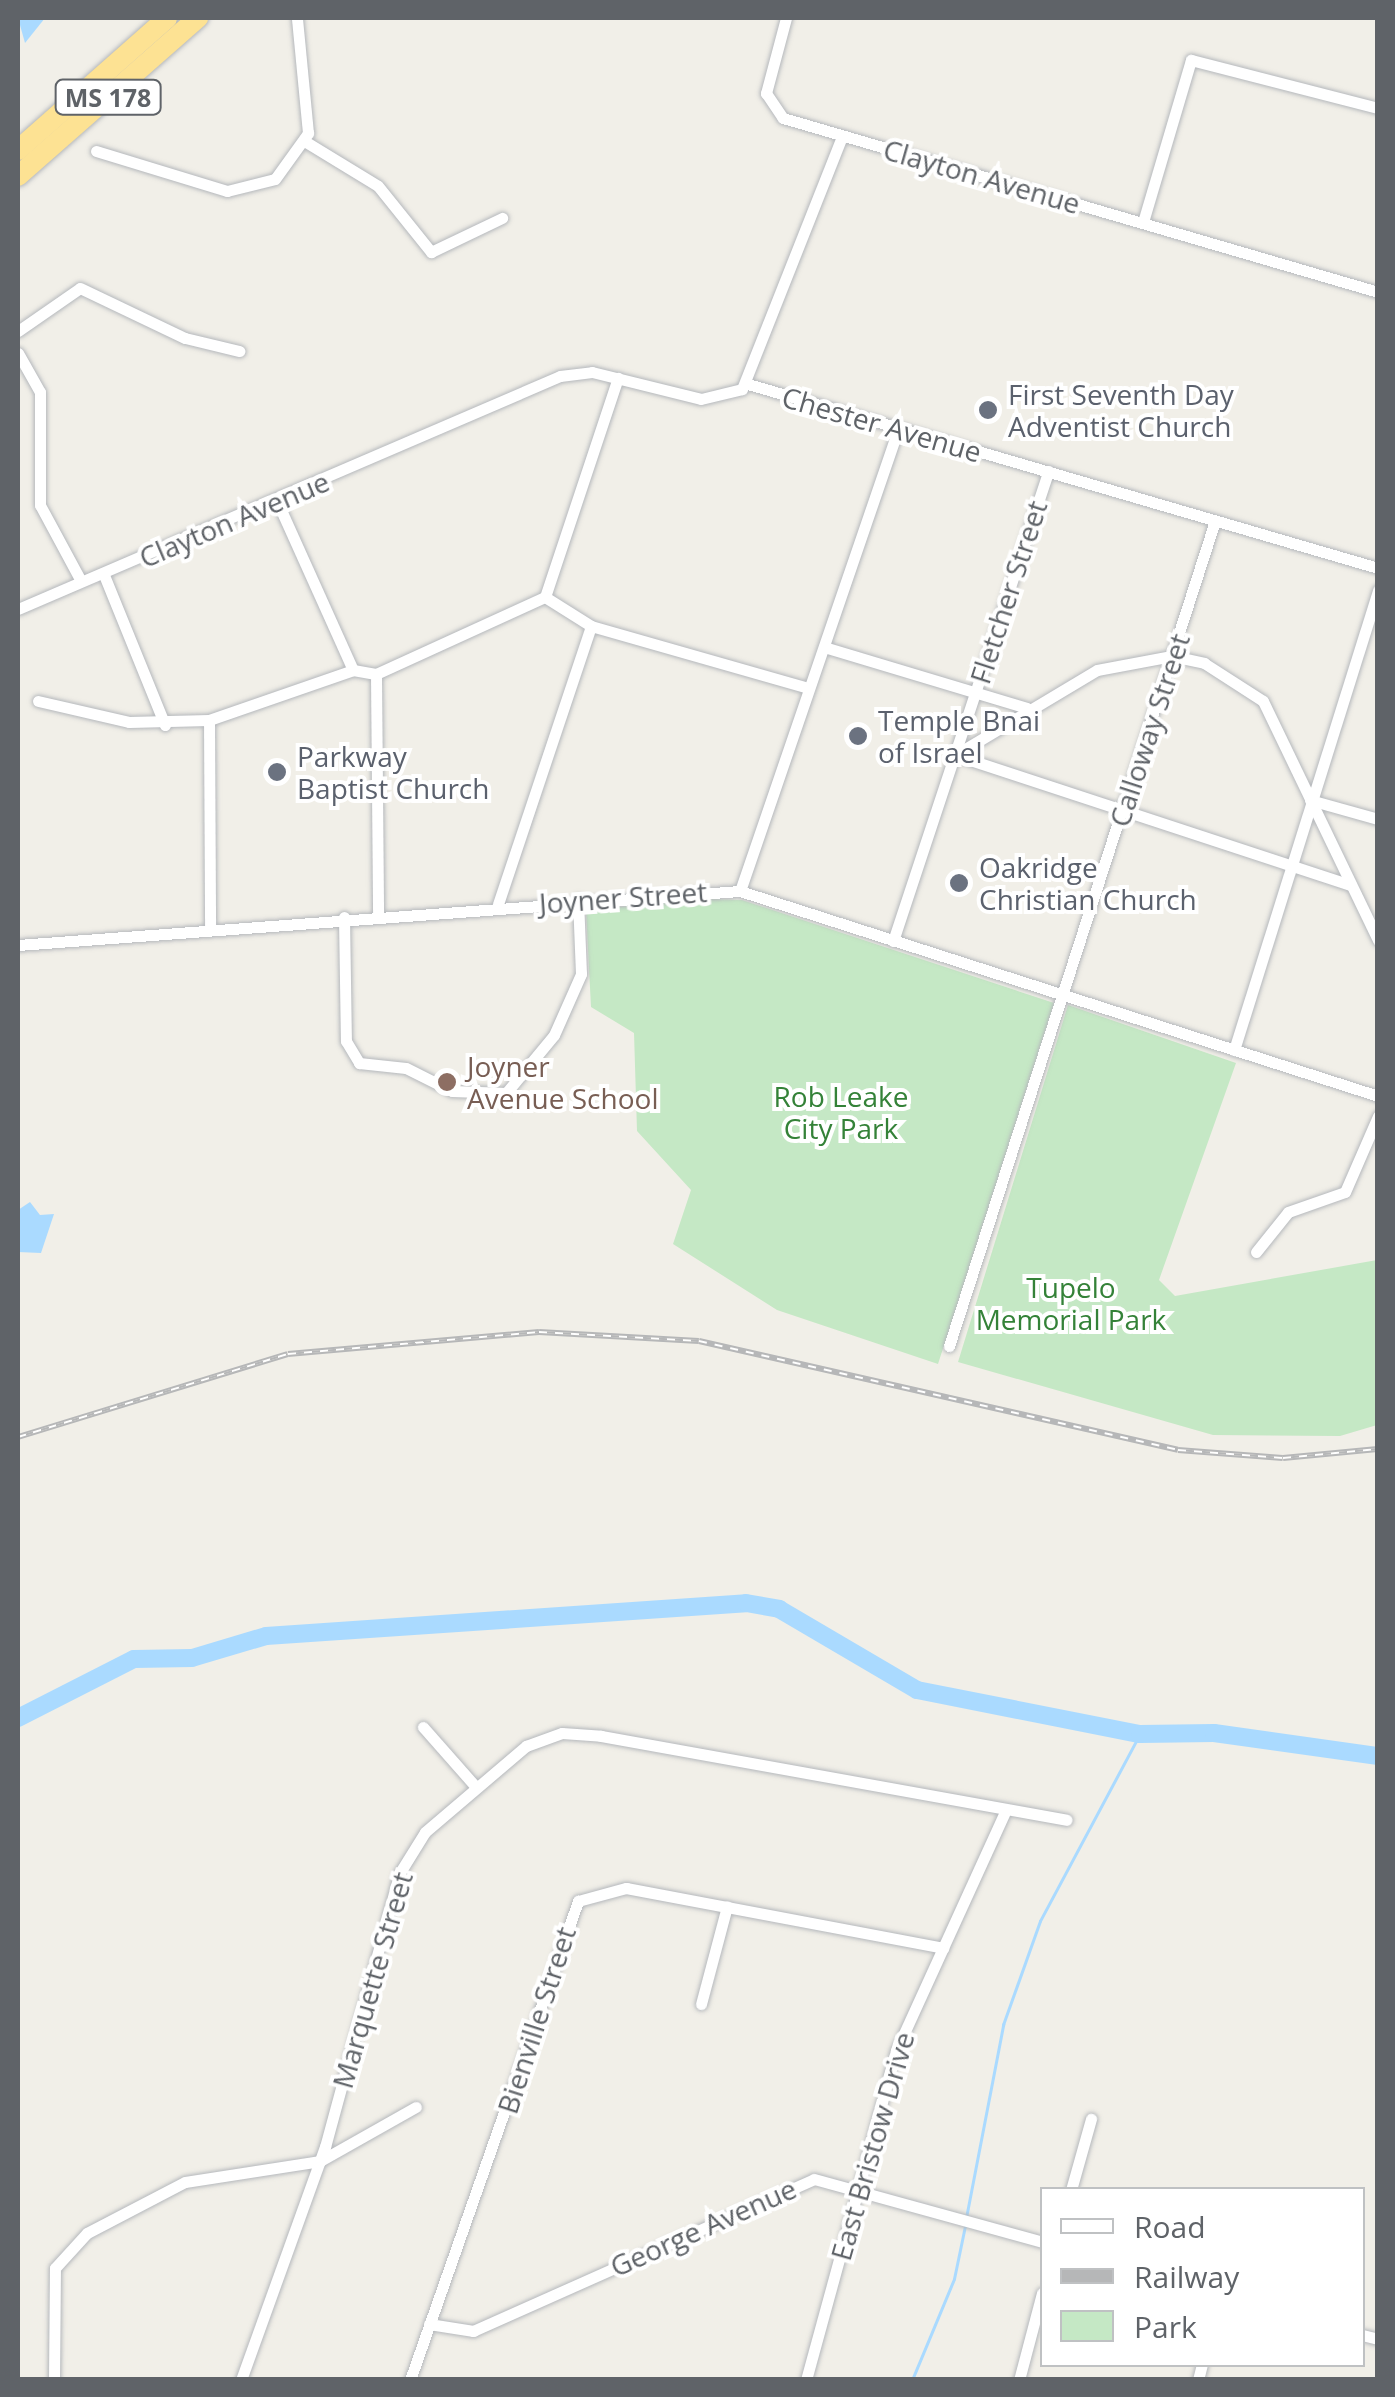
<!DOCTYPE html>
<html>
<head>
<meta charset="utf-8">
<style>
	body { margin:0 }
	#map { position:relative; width:1395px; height:2397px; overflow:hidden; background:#f1efe8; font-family:"Open Sans",sans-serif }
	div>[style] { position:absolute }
	.green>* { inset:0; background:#c5e8c5 }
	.water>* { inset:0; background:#aadaff }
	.stream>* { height:2.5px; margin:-1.25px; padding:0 1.25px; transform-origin:1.25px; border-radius:1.25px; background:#aadaff }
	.river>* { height:18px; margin:-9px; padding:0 9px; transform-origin:9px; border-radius:9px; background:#aadaff }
	.roads { filter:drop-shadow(0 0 2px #b5b8bc) drop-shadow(0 0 2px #b5b8bc) }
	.street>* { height:11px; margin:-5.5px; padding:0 5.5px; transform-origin:5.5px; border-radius:5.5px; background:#fff }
	.highway>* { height:20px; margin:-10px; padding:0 10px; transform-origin:10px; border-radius:10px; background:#fde293 }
	.rail>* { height:6px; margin-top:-3px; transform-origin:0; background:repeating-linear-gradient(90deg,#fff 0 8px,#b6b7b8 0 16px); box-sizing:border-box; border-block:2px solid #b6b7b8 }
	.dots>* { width:28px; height:28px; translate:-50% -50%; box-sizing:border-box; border:5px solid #fff; border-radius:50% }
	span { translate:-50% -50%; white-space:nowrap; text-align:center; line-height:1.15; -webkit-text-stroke:8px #fff; paint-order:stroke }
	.shield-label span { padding:2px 8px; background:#fff; border:2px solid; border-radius:8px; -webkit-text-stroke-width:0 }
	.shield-label { font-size:25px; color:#5f6368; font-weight:700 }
	.street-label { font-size:28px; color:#5f6368 }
	.worship-label { font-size:28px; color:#5b616d }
	.left { translate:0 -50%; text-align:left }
	.education-label { font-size:28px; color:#785e54 }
	.park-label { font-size:28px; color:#348238 }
	.frame { position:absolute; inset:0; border:20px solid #5f6368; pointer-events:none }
	.legend { position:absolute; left:1040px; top:2187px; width:325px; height:180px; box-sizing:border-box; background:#fff; border:2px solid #bfc1c3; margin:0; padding:12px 18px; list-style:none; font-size:30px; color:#5f6368 }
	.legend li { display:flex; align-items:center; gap:20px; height:50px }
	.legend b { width:50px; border:2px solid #bfc1c3 }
</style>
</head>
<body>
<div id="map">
	<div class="green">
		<i style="clip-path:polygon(705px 899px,742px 900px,1054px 1003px,938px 1364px,777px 1310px,673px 1244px,691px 1190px,637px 1131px,634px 1033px,591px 1007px,586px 910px)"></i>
		<i style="clip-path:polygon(1068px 1005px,1236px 1063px,1159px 1280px,1175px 1296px,1377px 1260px,1377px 1425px,1340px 1436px,1213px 1435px,958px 1362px)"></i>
	</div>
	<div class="water">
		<i style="clip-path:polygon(18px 18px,45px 18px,25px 43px)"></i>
		<i style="clip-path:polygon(30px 1202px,40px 1215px,54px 1214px,41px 1253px,18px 1252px,18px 1210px)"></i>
	</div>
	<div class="stream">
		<i style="left:966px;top:2218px;width:197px;rotate:-79.1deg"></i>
		<i style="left:1003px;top:2025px;width:110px;rotate:-70.4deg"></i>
		<i style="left:1040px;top:1921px;width:212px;rotate:-61.9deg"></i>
		<i style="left:912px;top:2380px;width:109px;rotate:-67.4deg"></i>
		<i style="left:954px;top:2279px;width:54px;rotate:-78.3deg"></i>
	</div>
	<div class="river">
		<i style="left:18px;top:1718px;width:130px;rotate:-27deg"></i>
		<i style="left:134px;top:1659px;width:58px;rotate:-1deg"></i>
		<i style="left:192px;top:1658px;width:77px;rotate:-16.6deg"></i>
		<i style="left:266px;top:1636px;width:481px;rotate:-3.9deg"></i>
		<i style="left:746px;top:1603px;width:34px;rotate:10deg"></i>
		<i style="left:779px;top:1609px;width:160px;rotate:30.4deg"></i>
		<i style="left:917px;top:1690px;width:227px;rotate:11.2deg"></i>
		<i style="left:1140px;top:1734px;width:74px;rotate:-0.8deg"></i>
		<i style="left:1214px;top:1733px;width:166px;rotate:8deg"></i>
	</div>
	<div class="roads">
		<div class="street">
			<i style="left:786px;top:18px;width:78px;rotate:104.9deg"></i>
			<i style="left:766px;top:93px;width:30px;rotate:56deg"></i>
			<i style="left:783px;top:118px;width:620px;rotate:16.3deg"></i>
			<i style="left:306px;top:142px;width:84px;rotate:31.4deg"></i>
			<i style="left:378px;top:186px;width:85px;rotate:51.2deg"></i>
			<i style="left:431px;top:252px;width:79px;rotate:-25.6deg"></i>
			<i style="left:96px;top:151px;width:137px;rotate:17deg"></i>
			<i style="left:227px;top:191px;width:49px;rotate:-14deg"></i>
			<i style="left:275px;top:179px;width:57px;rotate:-54.3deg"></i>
			<i style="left:308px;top:133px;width:116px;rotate:-95.5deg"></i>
			<i style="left:1143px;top:222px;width:169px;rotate:-73.5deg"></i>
			<i style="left:1191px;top:60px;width:193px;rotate:14.4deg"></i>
			<i style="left:18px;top:331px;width:75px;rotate:-34.7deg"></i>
			<i style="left:80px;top:288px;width:116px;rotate:25.5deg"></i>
			<i style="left:185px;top:338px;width:56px;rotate:13.5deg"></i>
			<i style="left:18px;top:353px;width:45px;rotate:60.6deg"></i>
			<i style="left:40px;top:392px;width:113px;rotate:90deg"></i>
			<i style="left:40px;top:505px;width:86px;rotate:61.7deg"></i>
			<i style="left:748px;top:384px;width:656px;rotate:16.28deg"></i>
			<i style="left:277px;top:501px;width:185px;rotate:65.8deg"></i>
			<i style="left:104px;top:575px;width:162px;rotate:67.9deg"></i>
			<i style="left:545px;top:597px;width:231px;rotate:-71.6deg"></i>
			<i style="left:18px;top:609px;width:590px;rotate:-23.26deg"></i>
			<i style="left:560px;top:376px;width:32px;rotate:-7deg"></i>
			<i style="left:592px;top:372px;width:112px;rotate:13.9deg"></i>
			<i style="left:701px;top:399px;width:42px;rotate:-13.7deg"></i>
			<i style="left:742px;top:389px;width:272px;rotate:-68.4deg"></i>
			<i style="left:824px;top:647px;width:212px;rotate:16.7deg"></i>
			<i style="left:376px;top:674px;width:241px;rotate:89.5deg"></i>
			<i style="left:38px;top:701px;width:93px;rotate:13deg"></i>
			<i style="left:129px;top:722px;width:80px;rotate:-1.4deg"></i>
			<i style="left:209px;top:720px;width:152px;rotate:-19.1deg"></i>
			<i style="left:353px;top:670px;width:23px;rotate:10deg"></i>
			<i style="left:376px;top:674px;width:186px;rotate:-24.5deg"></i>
			<i style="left:545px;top:597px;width:54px;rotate:32.2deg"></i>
			<i style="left:591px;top:626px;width:226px;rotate:15.9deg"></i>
			<i style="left:209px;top:720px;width:210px;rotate:89.7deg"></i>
			<i style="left:955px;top:755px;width:165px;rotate:-30.9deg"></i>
			<i style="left:1097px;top:670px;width:76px;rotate:-10.6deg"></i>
			<i style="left:1172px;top:656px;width:33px;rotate:12deg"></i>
			<i style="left:1204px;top:663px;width:70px;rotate:32.8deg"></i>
			<i style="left:1263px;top:701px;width:265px;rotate:64.3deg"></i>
			<i style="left:955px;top:755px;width:417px;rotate:18.2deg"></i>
			<i style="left:1310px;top:800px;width:71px;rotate:15.6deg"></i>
			<i style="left:740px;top:891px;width:487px;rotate:-71.1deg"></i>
			<i style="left:498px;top:904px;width:293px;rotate:-71.5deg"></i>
			<i style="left:344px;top:917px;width:124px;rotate:89.1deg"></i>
			<i style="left:346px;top:1041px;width:26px;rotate:59deg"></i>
			<i style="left:359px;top:1063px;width:47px;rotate:6.1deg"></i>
			<i style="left:406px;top:1068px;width:51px;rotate:26.6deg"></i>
			<i style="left:452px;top:1091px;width:54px;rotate:2.1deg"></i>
			<i style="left:506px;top:1093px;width:75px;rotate:-50.4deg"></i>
			<i style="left:554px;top:1035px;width:67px;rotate:-66.1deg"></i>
			<i style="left:581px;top:974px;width:74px;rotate:-92.3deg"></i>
			<i style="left:893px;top:941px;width:495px;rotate:-71.7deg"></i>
			<i style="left:18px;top:945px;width:724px;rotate:-4.28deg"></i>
			<i style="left:740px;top:891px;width:670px;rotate:17.81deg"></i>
			<i style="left:1234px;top:1050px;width:482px;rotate:-72.6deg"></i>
			<i style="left:1256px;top:1252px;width:51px;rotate:-51.3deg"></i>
			<i style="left:1288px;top:1212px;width:60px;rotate:-19.3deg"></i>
			<i style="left:1345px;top:1192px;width:83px;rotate:-66.5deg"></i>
			<i style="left:949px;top:1346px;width:867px;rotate:-72.13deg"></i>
			<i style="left:423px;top:1727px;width:79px;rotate:48.6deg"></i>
			<i style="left:701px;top:2004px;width:101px;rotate:-75.1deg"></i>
			<i style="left:1071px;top:2190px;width:74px;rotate:-74.3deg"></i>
			<i style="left:429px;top:2324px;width:45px;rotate:9deg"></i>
			<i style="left:473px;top:2331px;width:373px;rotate:-24deg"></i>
			<i style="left:814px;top:2179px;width:237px;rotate:15.4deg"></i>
			<i style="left:1362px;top:2335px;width:16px;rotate:14deg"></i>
			<i style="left:54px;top:2380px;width:112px;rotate:-89.5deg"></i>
			<i style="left:55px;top:2268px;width:47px;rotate:-47.6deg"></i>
			<i style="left:87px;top:2233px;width:110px;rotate:-27.5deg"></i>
			<i style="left:185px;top:2182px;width:137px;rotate:-8.8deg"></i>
			<i style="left:320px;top:2161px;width:110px;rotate:-29.4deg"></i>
			<i style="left:241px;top:2380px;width:248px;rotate:-70.2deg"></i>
			<i style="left:325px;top:2147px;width:283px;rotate:-74.8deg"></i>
			<i style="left:399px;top:1874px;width:49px;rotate:-58.2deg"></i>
			<i style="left:425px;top:1832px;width:133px;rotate:-40.4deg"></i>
			<i style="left:526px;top:1746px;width:38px;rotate:-20deg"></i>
			<i style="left:562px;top:1733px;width:39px;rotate:4deg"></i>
			<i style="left:601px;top:1736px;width:473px;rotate:10.2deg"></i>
			<i style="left:410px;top:2380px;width:508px;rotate:-70.67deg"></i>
			<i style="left:578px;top:1901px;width:50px;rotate:-15.2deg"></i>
			<i style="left:626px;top:1888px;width:323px;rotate:10.7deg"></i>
			<i style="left:806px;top:2380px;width:341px;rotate:-74.7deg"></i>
			<i style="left:896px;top:2051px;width:265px;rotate:-65.5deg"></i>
			<i style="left:1019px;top:2380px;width:90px;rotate:-75.2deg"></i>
			<i style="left:1198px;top:2380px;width:16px;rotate:-76deg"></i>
		</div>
		<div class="highway">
			<i style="left:18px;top:150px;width:199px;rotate:-41.5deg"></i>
			<i style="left:18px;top:176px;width:240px;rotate:-41.3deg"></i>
		</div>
	</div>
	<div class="rail">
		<i style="left:18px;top:1437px;width:282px;rotate:-17.1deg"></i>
		<i style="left:288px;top:1354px;width:252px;rotate:-5deg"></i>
		<i style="left:539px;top:1332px;width:160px;rotate:3.2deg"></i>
		<i style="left:699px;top:1341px;width:491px;rotate:12.8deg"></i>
		<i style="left:1178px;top:1450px;width:105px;rotate:4.4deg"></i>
		<i style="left:1283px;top:1458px;width:95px;rotate:-5.4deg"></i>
	</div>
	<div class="dots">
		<i style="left:988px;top:410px;background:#6b7280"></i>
		<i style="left:858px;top:736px;background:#6b7280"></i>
		<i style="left:277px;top:772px;background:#6b7280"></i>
		<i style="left:959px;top:883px;background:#6b7280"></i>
		<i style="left:447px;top:1082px;background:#8d6e63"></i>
	</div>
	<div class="shield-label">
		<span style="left:108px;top:97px">MS 178</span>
	</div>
	<div class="street-label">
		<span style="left:982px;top:176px;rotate:16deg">Clayton Avenue</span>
		<span style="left:882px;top:424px;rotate:16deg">Chester Avenue</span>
		<span style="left:234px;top:519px;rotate:-23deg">Clayton Avenue</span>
		<span style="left:1008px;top:592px;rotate:-72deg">Fletcher Street</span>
		<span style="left:1149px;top:730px;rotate:-72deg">Calloway Street</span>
		<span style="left:623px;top:897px;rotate:-4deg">Joyner Street</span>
		<span style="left:372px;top:1980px;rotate:-74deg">Marquette Street</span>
		<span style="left:536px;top:2020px;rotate:-72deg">Bienville Street</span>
		<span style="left:872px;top:2146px;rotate:-74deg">East Bristow Drive</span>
		<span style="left:703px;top:2227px;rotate:-24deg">George Avenue</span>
	</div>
	<div class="worship-label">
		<span class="left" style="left:1008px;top:410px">First Seventh Day<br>Adventist Church</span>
		<span class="left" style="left:878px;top:736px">Temple Bnai<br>of Israel</span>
		<span class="left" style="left:297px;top:772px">Parkway<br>Baptist Church</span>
		<span class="left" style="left:979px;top:883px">Oakridge<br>Christian Church</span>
	</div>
	<div class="education-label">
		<span class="left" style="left:467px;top:1082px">Joyner<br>Avenue School</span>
	</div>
	<div class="park-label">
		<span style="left:841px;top:1112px">Rob Leake<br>City Park</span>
		<span style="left:1071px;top:1303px">Tupelo<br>Memorial Park</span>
	</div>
	<div class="frame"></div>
	<ul class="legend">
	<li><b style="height:12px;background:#fff"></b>Road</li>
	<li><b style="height:12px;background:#b6b7b8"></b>Railway</li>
	<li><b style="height:28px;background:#c5e8c5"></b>Park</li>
	</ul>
</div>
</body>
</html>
